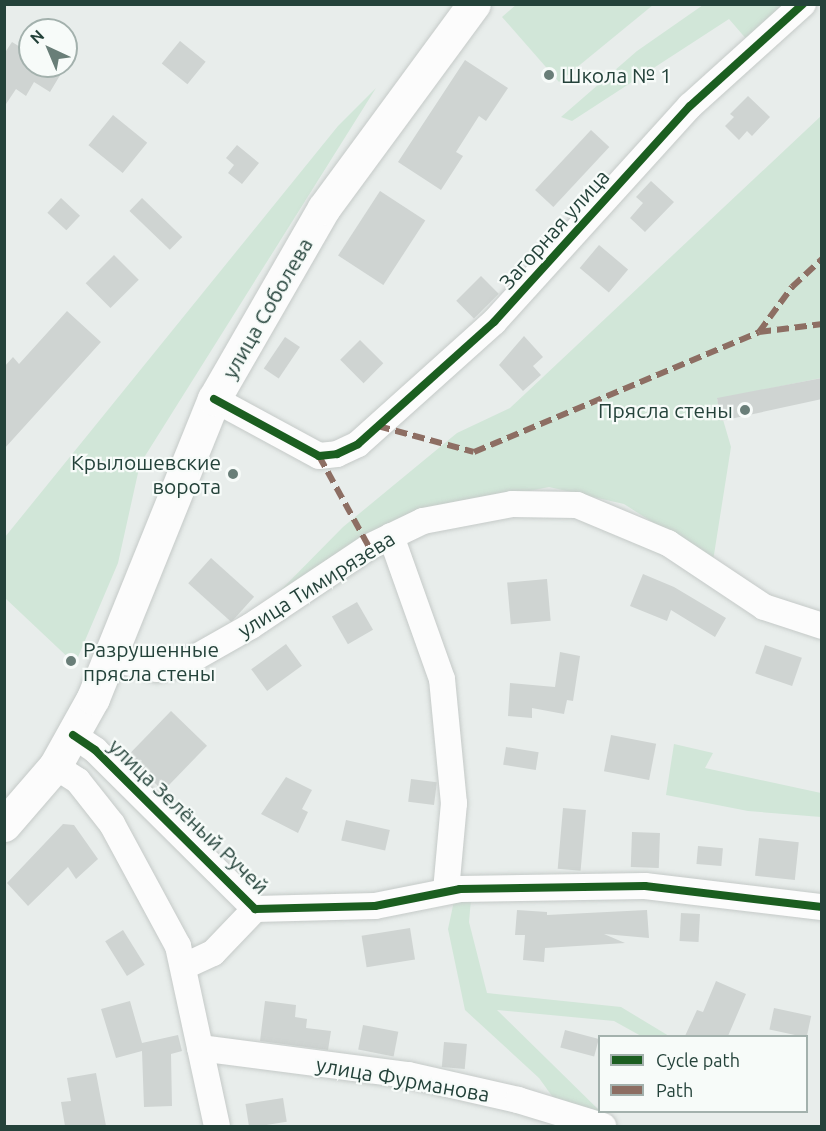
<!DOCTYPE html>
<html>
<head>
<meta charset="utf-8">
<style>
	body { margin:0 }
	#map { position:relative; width:826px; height:1131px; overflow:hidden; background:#e8edeb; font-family:Ubuntu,sans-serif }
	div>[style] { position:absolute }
	.green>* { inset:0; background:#d1e6d8 }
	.building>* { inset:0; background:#cfd4d2; transform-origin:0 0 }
	.roads { filter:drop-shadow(0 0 2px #c5cac8) drop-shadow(0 0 2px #c5cac8) }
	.street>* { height:26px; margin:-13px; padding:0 13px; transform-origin:13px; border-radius:13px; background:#fcfcfc }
	.secondary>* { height:33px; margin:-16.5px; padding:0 16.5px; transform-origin:16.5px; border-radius:16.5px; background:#fcfcfc }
	.quiet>* { height:6px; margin-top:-3px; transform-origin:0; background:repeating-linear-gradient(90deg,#8d6e63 0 12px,transparent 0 18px) }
	.cycleway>* { height:8px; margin:-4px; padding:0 4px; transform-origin:4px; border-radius:4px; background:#1b5e20 }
	.dots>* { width:16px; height:16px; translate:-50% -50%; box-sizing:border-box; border:3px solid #f7fbf9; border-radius:50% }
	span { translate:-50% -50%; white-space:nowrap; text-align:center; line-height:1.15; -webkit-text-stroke:4.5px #f7fbf9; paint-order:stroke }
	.poi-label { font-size:21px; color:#24423a }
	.left { translate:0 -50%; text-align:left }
	.right { translate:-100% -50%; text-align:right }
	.street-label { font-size:21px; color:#24423a }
	.frame { position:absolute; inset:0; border:6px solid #24423a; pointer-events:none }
	.legend { position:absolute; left:598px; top:1035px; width:210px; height:78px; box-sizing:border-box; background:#f7fbf9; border:2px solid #a3b1ad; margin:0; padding:8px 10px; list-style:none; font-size:18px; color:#24423a }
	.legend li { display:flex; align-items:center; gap:12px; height:30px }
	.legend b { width:30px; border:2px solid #a3b1ad }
	.north { position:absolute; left:18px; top:18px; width:60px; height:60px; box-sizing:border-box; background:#f7fbf9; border:2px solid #a3b1ad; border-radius:50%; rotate:316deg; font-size:16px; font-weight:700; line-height:24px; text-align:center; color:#24423a }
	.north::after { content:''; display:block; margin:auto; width:21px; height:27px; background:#697e78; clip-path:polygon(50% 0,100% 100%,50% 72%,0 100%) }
</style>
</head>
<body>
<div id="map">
	<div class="green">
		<i style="clip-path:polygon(517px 4px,653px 4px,653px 5px,559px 82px,502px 17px)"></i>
		<i style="clip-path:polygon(703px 5px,791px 5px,748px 41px,729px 19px,572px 121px,561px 117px,637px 51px)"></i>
		<i style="clip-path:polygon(376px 88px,140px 464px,118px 563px,75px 664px,5px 598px,5px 537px,338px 126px)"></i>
		<i style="clip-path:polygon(821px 116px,821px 378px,717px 399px,731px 447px,713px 561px,624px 504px,549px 487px,423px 512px,272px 599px,343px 527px,457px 433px,510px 408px)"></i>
		<i style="clip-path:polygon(674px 744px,713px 753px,705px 768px,821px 793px,821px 817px,748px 811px,666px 795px)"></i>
		<i style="clip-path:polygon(471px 899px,469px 922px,487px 993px,621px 1007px,669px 1036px,641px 1036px,614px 1021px,497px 1010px,603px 1114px,557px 1103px,539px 1078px,465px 1010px,448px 929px,454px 901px)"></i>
	</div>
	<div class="building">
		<i style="left:180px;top:41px;width:33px;height:29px;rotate:39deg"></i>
		<i style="clip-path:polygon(12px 42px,30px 53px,30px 66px,51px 66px,62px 72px,50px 92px,34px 82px,26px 96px,16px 89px,4px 107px,4px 54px)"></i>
		<i style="clip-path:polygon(465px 60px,508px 88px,486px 121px,479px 116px,456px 152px,463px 156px,441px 190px,398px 162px)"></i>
		<i style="clip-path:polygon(748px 96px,770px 117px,752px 136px,747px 131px,739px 140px,725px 126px,734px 117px,730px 114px)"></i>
		<i style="left:113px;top:115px;width:44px;height:39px;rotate:39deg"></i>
		<i style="left:591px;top:130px;width:25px;height:82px;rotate:43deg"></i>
		<i style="clip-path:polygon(237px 145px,259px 163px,242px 184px,228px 173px,234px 165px,226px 158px)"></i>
		<i style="clip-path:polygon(651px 181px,674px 202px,645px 232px,630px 218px,643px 203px,636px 197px)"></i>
		<i style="left:380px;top:191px;width:54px;height:77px;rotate:33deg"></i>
		<i style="left:61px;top:198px;width:26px;height:20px;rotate:43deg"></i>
		<i style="left:142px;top:198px;width:56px;height:18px;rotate:44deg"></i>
		<i style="left:599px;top:245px;width:38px;height:30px;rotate:40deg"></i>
		<i style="left:114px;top:255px;width:35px;height:40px;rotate:45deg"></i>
		<i style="left:481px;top:276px;width:25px;height:35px;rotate:45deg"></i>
		<i style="clip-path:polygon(67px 311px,101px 342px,4px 449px,4px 367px,13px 357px,19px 364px)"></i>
		<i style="clip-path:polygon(524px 336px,543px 357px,533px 366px,541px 375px,523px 391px,499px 365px)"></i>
		<i style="left:285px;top:337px;width:18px;height:38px;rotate:34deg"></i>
		<i style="left:360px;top:340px;width:33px;height:28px;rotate:45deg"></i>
		<i style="clip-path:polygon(822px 378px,822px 399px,721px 421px,717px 398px)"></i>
		<i style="left:211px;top:558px;width:58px;height:34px;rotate:42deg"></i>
		<i style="clip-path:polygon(643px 574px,674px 587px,726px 618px,715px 637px,671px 610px,667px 621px,630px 606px)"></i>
		<i style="left:547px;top:579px;width:42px;height:40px;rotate:85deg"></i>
		<i style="left:357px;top:602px;width:32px;height:29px;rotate:60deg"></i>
		<i style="left:286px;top:644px;width:27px;height:43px;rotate:54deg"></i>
		<i style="left:765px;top:645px;width:39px;height:30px;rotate:19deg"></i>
		<i style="clip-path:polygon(560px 652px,580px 656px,573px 701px,567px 700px,564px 714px,532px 708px,532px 718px,508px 716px,510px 683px,555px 687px)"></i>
		<i style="left:171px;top:711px;width:50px;height:63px;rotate:44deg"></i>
		<i style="left:611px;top:735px;width:46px;height:37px;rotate:11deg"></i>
		<i style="left:506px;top:747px;width:33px;height:18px;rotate:9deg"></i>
		<i style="clip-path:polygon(286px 777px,312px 790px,302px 809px,308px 812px,298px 833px,261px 814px)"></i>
		<i style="left:411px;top:779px;width:26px;height:23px;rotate:7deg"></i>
		<i style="left:563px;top:808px;width:23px;height:61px;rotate:5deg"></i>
		<i style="left:346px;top:820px;width:45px;height:21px;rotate:13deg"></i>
		<i style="clip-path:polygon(63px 824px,74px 825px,98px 859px,76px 879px,68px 867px,28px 906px,7px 883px)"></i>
		<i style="left:632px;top:832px;width:28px;height:35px;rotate:2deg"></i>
		<i style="left:759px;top:838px;width:40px;height:38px;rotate:6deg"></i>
		<i style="left:698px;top:846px;width:25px;height:18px;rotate:5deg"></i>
		<i style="clip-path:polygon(517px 910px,547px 912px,547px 915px,647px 910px,649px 938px,604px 934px,625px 943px,545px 948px,544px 962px,523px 960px,525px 935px,515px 935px)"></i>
		<i style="left:681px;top:913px;width:19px;height:28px;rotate:3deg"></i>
		<i style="left:410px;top:928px;width:32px;height:49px;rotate:81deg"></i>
		<i style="left:123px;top:930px;width:41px;height:21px;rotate:58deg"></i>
		<i style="clip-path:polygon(716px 981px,746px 994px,728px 1036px,685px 1036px,697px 1010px,703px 1012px)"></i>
		<i style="clip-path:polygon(130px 1001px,142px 1043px,178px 1035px,182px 1051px,171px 1054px,172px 1106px,144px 1107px,142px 1051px,116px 1058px,101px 1009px)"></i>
		<i style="clip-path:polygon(265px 1001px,296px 1005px,295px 1017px,307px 1019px,306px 1028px,331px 1031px,328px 1050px,260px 1041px)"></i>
		<i style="left:774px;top:1008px;width:38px;height:22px;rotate:12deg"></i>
		<i style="left:363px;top:1025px;width:36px;height:25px;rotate:11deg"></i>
		<i style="left:565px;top:1030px;width:35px;height:18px;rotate:15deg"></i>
		<i style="left:444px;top:1042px;width:23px;height:25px;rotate:5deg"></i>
		<i style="clip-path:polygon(96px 1073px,106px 1126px,65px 1126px,61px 1102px,71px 1101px,67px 1078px)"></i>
		<i style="left:283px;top:1098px;width:24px;height:38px;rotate:81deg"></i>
	</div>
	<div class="roads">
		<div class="street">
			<i style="left:214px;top:399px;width:119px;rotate:28.5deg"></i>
			<i style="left:319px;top:456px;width:18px;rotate:-6deg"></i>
			<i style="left:337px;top:454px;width:23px;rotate:-25deg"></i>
			<i style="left:358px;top:444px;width:183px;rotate:-41.9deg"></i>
			<i style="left:494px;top:322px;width:292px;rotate:-47.8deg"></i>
			<i style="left:690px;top:106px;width:152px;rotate:-42.1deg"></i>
			<i style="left:391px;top:536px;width:152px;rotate:70.4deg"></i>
			<i style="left:442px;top:679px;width:125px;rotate:84.5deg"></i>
			<i style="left:454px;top:803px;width:88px;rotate:95.2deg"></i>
			<i style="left:109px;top:658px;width:49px;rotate:12.9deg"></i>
			<i style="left:157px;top:669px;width:27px;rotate:-10deg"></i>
			<i style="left:184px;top:664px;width:77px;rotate:-29.6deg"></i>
			<i style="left:251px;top:626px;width:142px;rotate:-33.8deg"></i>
			<i style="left:369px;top:547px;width:60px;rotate:-25.7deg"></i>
			<i style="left:423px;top:521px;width:91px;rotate:-10.8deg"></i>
			<i style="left:512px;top:504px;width:65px;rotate:0.9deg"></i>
			<i style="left:577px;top:505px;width:99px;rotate:22.7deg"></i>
			<i style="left:668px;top:543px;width:115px;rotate:33.7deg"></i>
			<i style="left:764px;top:607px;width:61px;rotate:18.1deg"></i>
			<i style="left:73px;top:735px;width:27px;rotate:34deg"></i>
			<i style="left:95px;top:750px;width:226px;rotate:44.8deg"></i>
			<i style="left:255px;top:909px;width:120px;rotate:-1.4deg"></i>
			<i style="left:375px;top:906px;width:87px;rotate:-11.3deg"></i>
			<i style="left:460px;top:889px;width:185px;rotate:-0.9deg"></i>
			<i style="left:645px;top:886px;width:178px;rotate:6.8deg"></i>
			<i style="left:55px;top:766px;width:27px;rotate:33deg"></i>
			<i style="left:78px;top:781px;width:55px;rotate:51.7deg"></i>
			<i style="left:112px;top:824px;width:139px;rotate:61.6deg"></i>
			<i style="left:178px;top:946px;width:184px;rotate:77.8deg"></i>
			<i style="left:185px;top:966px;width:31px;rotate:-25deg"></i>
			<i style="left:213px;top:953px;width:61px;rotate:-46.3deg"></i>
			<i style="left:200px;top:1048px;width:210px;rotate:7.4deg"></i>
			<i style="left:408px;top:1075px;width:113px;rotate:12.8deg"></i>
			<i style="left:518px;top:1100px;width:89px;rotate:17deg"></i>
		</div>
		<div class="secondary">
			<i style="left:4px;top:825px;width:78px;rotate:-49.2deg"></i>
			<i style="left:55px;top:766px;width:78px;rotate:-60.8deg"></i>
			<i style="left:93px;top:698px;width:323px;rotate:-68deg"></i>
			<i style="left:214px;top:399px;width:220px;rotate:-60.1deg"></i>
			<i style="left:324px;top:208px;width:253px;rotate:-53.7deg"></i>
		</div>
	</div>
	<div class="quiet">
		<i style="left:759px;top:332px;width:56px;rotate:-53.7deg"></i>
		<i style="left:792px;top:287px;width:41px;rotate:-43deg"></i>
		<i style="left:378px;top:426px;width:99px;rotate:15.2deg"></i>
		<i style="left:474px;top:452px;width:309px;rotate:-22.8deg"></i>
		<i style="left:759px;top:332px;width:64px;rotate:-7.2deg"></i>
		<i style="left:319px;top:456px;width:104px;rotate:61.2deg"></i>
	</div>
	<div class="cycleway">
		<i style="left:214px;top:399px;width:119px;rotate:28.5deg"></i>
		<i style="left:319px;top:456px;width:18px;rotate:-6deg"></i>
		<i style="left:337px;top:454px;width:23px;rotate:-25deg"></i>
		<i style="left:358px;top:444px;width:183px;rotate:-41.9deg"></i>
		<i style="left:494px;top:322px;width:292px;rotate:-47.8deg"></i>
		<i style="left:690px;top:106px;width:152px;rotate:-42.1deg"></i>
		<i style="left:73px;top:735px;width:27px;rotate:34deg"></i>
		<i style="left:95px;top:750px;width:226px;rotate:44.8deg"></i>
		<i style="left:255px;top:909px;width:120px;rotate:-1.4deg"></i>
		<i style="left:375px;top:906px;width:87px;rotate:-11.3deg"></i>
		<i style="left:460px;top:889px;width:185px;rotate:-0.9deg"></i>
		<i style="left:645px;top:886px;width:178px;rotate:6.8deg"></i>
	</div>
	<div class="dots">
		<i style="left:549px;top:75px;background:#697e78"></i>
		<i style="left:745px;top:410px;background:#697e78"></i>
		<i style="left:233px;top:474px;background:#697e78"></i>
		<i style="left:71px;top:661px;background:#697e78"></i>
	</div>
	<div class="poi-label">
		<span class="left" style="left:561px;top:75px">Школа № 1</span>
		<span class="right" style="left:733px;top:410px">Прясла стены</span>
		<span class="right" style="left:221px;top:474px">Крылошевские<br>ворота</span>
		<span class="left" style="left:83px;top:661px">Разрушенные<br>прясла стены</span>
	</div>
	<div class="street-label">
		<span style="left:554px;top:229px;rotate:-48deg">Загорная улица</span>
		<span style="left:267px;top:308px;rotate:-60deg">улица Соболева</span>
		<span style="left:316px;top:584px;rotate:-32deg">улица Тимирязева</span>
		<span style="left:189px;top:816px;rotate:44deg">улица Зелёный Ручей</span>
		<span style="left:403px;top:1079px;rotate:10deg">улица Фурманова</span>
	</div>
	<div class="frame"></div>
	<ul class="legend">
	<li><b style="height:8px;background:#1b5e20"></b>Cycle path</li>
	<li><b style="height:8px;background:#8d6e63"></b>Path</li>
	</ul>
	<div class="north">N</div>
</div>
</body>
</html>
